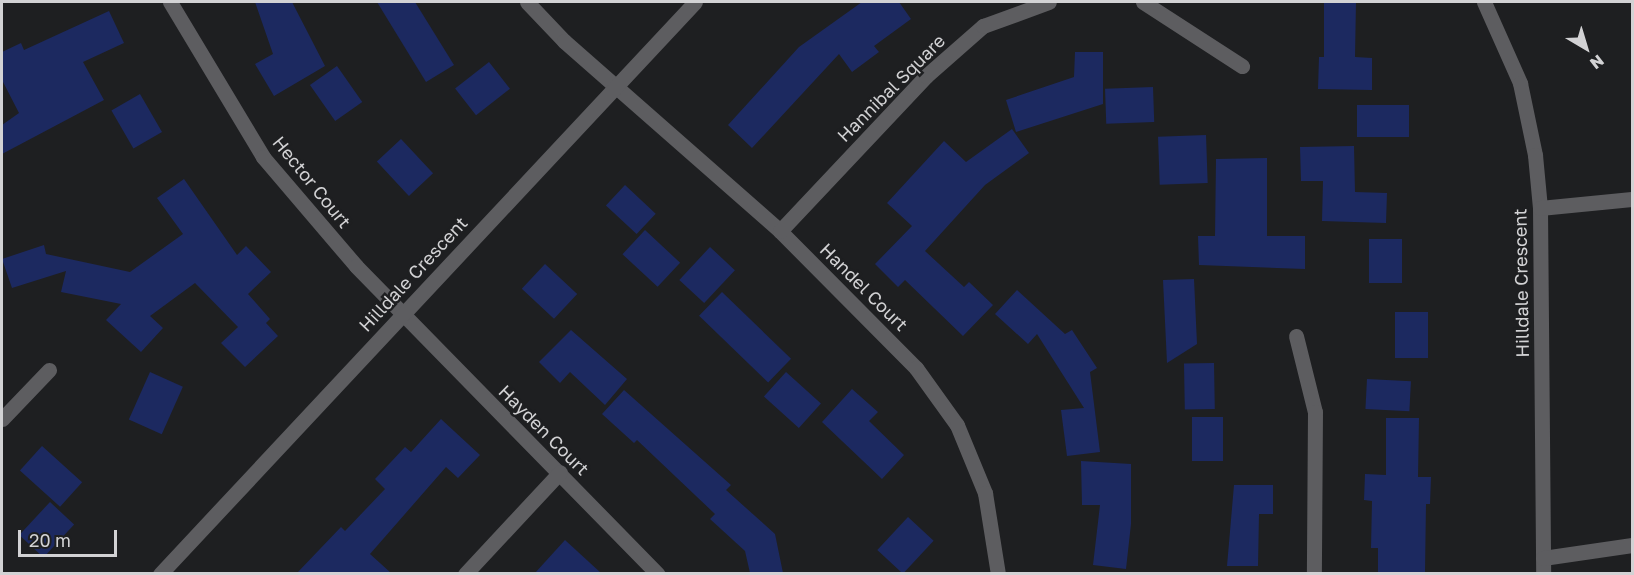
<!DOCTYPE html>
<html>
<head>
<meta charset="utf-8">
<style>
	body { margin:0 }
	#map { position:relative; width:1634px; height:575px; overflow:hidden; background:#1e1f21; font-family:"Golos Text",sans-serif }
	div>[style] { position:absolute }
	.building>* { inset:0; background:#1c2960; transform-origin:0 0 }
	.minor>* { height:15px; margin:-7.5px; padding:0 7.5px; transform-origin:7.5px; border-radius:7.5px; background:#5d5d60 }
	span { translate:-50% -50%; white-space:nowrap; text-align:center; line-height:1.15; -webkit-text-stroke:5px #1e1f21; paint-order:stroke }
	.street-label { font-size:18px; color:#d2d2d4 }
	.frame { position:absolute; inset:0; border:3px solid #d2d2d4; pointer-events:none }
	.north { position:absolute; left:1556px; top:18px; width:60px; height:60px; -webkit-text-stroke:4px #1e1f21; paint-order:stroke; rotate:142deg; font-size:16px; font-weight:700; line-height:24px; text-align:center; color:#d2d2d4 }
	.north::after { content:''; display:block; margin:auto; width:21px; height:27px; background:#d2d2d4; clip-path:polygon(50% 0,100% 100%,50% 72%,0 100%) }
	.scale { position:absolute; left:18px; top:530px; width:99px; height:27px; box-sizing:border-box; border:3px solid #d2d2d4; border-top:0; padding-left:8px; font-size:18px; line-height:21px; white-space:nowrap; color:#d2d2d4; -webkit-text-stroke:4px #1e1f21; paint-order:stroke }
</style>
</head>
<body>
<div id="map">
	<div class="building">
		<i style="clip-path:polygon(255px 2px,292px 2px,325px 66px,274px 96px,255px 64px,273px 54px)"></i>
		<i style="clip-path:polygon(377px 2px,415px 2px,454px 65px,426px 82px)"></i>
		<i style="clip-path:polygon(862px 2px,899px 2px,911px 19px,874px 46px,879px 52px,852px 72px,839px 54px,752px 148px,728px 125px,799px 47px)"></i>
		<i style="clip-path:polygon(1324px 2px,1356px 2px,1355px 57px,1372px 58px,1372px 90px,1318px 89px,1319px 57px,1324px 57px)"></i>
		<i style="clip-path:polygon(109px 11px,124px 43px,83px 62px,104px 100px,2px 154px,2px 125px,19px 113px,2px 80px,2px 52px,21px 43px,24px 50px)"></i>
		<i style="clip-path:polygon(1075px 52px,1103px 52px,1103px 104px,1016px 132px,1006px 100px,1074px 77px)"></i>
		<i style="left:489px;top:62px;width:34px;height:43px;rotate:52deg"></i>
		<i style="left:337px;top:66px;width:44px;height:33px;rotate:55deg"></i>
		<i style="left:1153px;top:87px;width:35px;height:48px;rotate:88deg"></i>
		<i style="left:140px;top:94px;width:44px;height:33px;rotate:60deg"></i>
		<i style="left:1357px;top:105px;width:52px;height:32px"></i>
		<i style="clip-path:polygon(1012px 129px,1029px 153px,985px 185px,925px 251px,964px 287px,969px 282px,993px 305px,963px 336px,905px 280px,898px 287px,875px 264px,912px 226px,887px 203px,944px 141px,966px 162px)"></i>
		<i style="left:1206px;top:135px;width:48px;height:48px;rotate:88deg"></i>
		<i style="left:401px;top:139px;width:47px;height:33px;rotate:47deg"></i>
		<i style="clip-path:polygon(1354px 146px,1355px 192px,1387px 193px,1386px 223px,1322px 221px,1323px 181px,1301px 181px,1300px 147px)"></i>
		<i style="clip-path:polygon(1267px 158px,1267px 236px,1305px 236px,1305px 269px,1199px 265px,1198px 236px,1215px 236px,1216px 159px)"></i>
		<i style="clip-path:polygon(184px 179px,237px 255px,246px 246px,271px 272px,248px 294px,270px 319px,266px 323px,278px 336px,245px 367px,221px 343px,238px 327px,195px 283px,150px 316px,163px 328px,141px 352px,106px 320px,121px 304px,61px 292px,66px 271px,12px 288px,2px 259px,44px 245px,46px 254px,130px 272px,183px 234px,157px 198px)"></i>
		<i style="left:625px;top:185px;width:42px;height:28px;rotate:43deg"></i>
		<i style="left:645px;top:230px;width:48px;height:33px;rotate:43deg"></i>
		<i style="left:1369px;top:239px;width:33px;height:44px"></i>
		<i style="left:710px;top:247px;width:34px;height:45px;rotate:43deg"></i>
		<i style="left:545px;top:264px;width:44px;height:34px;rotate:43deg"></i>
		<i style="clip-path:polygon(1194px 279px,1197px 344px,1167px 363px,1163px 280px)"></i>
		<i style="clip-path:polygon(1017px 290px,1065px 334px,1072px 330px,1097px 368px,1090px 372px,1100px 452px,1067px 456px,1061px 410px,1084px 408px,1037px 334px,1028px 344px,995px 314px)"></i>
		<i style="left:722px;top:292px;width:96px;height:33px;rotate:44deg"></i>
		<i style="left:1395px;top:312px;width:33px;height:46px"></i>
		<i style="clip-path:polygon(571px 330px,627px 379px,605px 405px,570px 372px,560px 383px,539px 362px)"></i>
		<i style="left:1214px;top:363px;width:46px;height:30px;rotate:89deg"></i>
		<i style="left:150px;top:372px;width:36px;height:52px;rotate:24deg"></i>
		<i style="left:786px;top:372px;width:47px;height:33px;rotate:42deg"></i>
		<i style="left:1367px;top:379px;width:44px;height:30px;rotate:3deg"></i>
		<i style="clip-path:polygon(852px 389px,878px 412px,869px 421px,904px 455px,882px 479px,822px 422px)"></i>
		<i style="clip-path:polygon(624px 390px,731px 485px,726px 490px,775px 534px,783px 573px,750px 573px,745px 551px,710px 519px,715px 514px,637px 440px,634px 443px,602px 414px)"></i>
		<i style="left:1192px;top:417px;width:31px;height:44px"></i>
		<i style="clip-path:polygon(1386px 418px,1419px 418px,1418px 477px,1431px 477px,1430px 504px,1426px 504px,1425px 573px,1378px 573px,1378px 548px,1371px 548px,1372px 501px,1364px 500px,1365px 474px,1386px 475px)"></i>
		<i style="clip-path:polygon(441px 419px,480px 455px,458px 478px,446px 467px,370px 554px,391px 573px,297px 573px,341px 527px,345px 531px,385px 489px,375px 479px,405px 447px,411px 452px)"></i>
		<i style="left:42px;top:446px;width:54px;height:33px;rotate:42deg"></i>
		<i style="clip-path:polygon(1081px 461px,1131px 464px,1131px 524px,1126px 569px,1093px 565px,1100px 505px,1082px 505px)"></i>
		<i style="clip-path:polygon(1234px 485px,1273px 485px,1273px 514px,1259px 514px,1258px 566px,1227px 566px)"></i>
		<i style="left:50px;top:502px;width:33px;height:45px;rotate:43deg"></i>
		<i style="left:908px;top:517px;width:35px;height:45px;rotate:43deg"></i>
		<i style="clip-path:polygon(565px 540px,601px 573px,535px 573px)"></i>
	</div>
	<div class="minor">
		<i style="left:170px;top:2px;width:181px;rotate:59deg"></i>
		<i style="left:263px;top:157px;width:143px;rotate:49.5deg"></i>
		<i style="left:356px;top:266px;width:431px;rotate:45.6deg"></i>
		<i style="left:527px;top:2px;width:54px;rotate:46.5deg"></i>
		<i style="left:564px;top:41px;width:288px;rotate:41.3deg"></i>
		<i style="left:780px;top:231px;width:193px;rotate:45.2deg"></i>
		<i style="left:916px;top:368px;width:70px;rotate:54.3deg"></i>
		<i style="left:957px;top:425px;width:74px;rotate:67.6deg"></i>
		<i style="left:985px;top:493px;width:82px;rotate:80.9deg"></i>
		<i style="left:1143px;top:2px;width:118px;rotate:32.9deg"></i>
		<i style="left:1484px;top:2px;width:89px;rotate:66deg"></i>
		<i style="left:1520px;top:83px;width:74px;rotate:78.2deg"></i>
		<i style="left:1535px;top:155px;width:53px;rotate:84.6deg"></i>
		<i style="left:1540px;top:208px;width:366px;rotate:89.5deg"></i>
		<i style="left:1540px;top:208px;width:92px;rotate:-5.6deg"></i>
		<i style="left:780px;top:231px;width:213px;rotate:-46.7deg"></i>
		<i style="left:926px;top:76px;width:76px;rotate:-41.3deg"></i>
		<i style="left:983px;top:26px;width:70px;rotate:-20deg"></i>
		<i style="left:1296px;top:336px;width:78px;rotate:76deg"></i>
		<i style="left:1315px;top:412px;width:162px;rotate:90.4deg"></i>
		<i style="left:2px;top:419px;width:68px;rotate:-46.2deg"></i>
		<i style="left:1543px;top:558px;width:90px;rotate:-8.3deg"></i>
		<i style="left:160px;top:574px;width:783px;rotate:-46.91deg"></i>
		<i style="left:465px;top:574px;width:139px;rotate:-47deg"></i>
	</div>
	<div class="street-label">
		<span style="left:891px;top:88px;rotate:-45deg">Hannibal Square</span>
		<span style="left:312px;top:182px;rotate:51deg">Hector Court</span>
		<span style="left:413px;top:274px;rotate:-47deg">Hilldale Crescent</span>
		<span style="left:1521px;top:283px;rotate:-91deg">Hilldale Crescent</span>
		<span style="left:864px;top:287px;rotate:45deg">Handel Court</span>
		<span style="left:544px;top:430px;rotate:45deg">Hayden Court</span>
	</div>
	<div class="frame"></div>
	<div class="north">N</div>
	<div class="scale">20 m</div>
</div>
</body>
</html>
